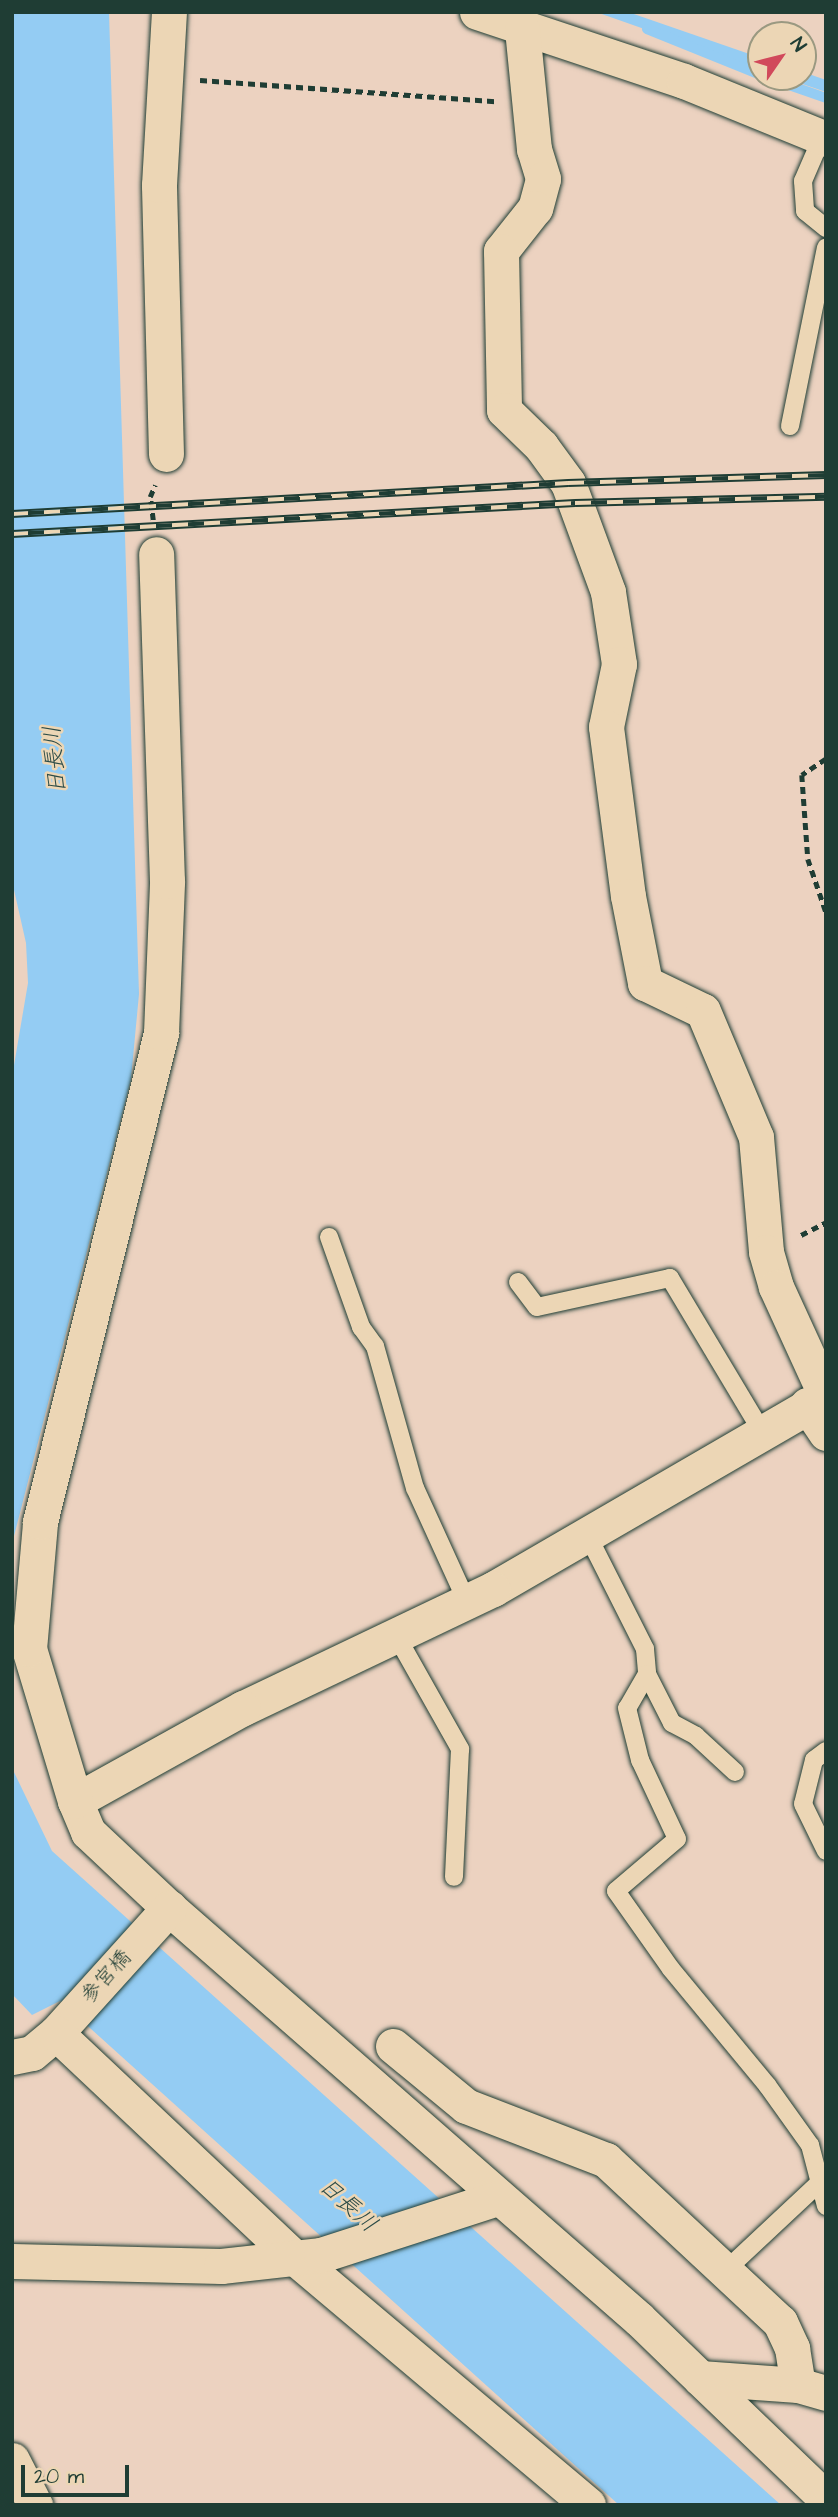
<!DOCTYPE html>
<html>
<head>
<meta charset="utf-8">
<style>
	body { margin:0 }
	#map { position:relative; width:838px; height:2517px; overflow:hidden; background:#ecd2c0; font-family:"Architects Daughter","Klee One",sans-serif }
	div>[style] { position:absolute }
	.water>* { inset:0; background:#94ccf3 }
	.stream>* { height:10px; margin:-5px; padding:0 5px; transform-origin:5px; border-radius:5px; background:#94ccf3 }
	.path>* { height:4.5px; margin-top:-2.25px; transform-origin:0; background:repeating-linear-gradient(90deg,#1f3d34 0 7px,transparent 0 12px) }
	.roads { filter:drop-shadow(0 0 2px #1f3d34) drop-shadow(0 0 2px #1f3d34) }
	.service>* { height:18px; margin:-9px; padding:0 9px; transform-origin:9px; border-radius:9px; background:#ecd6b5 }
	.minor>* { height:35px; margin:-17.5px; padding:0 17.5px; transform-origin:17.5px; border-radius:17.5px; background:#ecd6b5 }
	.rail>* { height:8px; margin-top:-4px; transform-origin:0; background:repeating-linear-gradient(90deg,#ecd6b5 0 16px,#1f3d34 0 32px); box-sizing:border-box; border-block:2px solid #1f3d34 }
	span { translate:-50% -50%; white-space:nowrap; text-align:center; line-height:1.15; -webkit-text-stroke:5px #ecd6b5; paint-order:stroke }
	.street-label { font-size:21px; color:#1f3d34 }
	.water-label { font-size:23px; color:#2b4b47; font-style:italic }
	.frame { position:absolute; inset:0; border:14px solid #1f3d34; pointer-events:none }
	.north { position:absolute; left:747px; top:21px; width:70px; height:70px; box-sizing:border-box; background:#ecd6b5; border:2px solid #9a9981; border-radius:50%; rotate:55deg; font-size:19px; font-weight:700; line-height:28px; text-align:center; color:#1f3d34 }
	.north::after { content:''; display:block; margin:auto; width:24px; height:32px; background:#d1495b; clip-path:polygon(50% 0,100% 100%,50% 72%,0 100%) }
	.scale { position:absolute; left:21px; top:2465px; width:108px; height:32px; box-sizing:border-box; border:4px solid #1f3d34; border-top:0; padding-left:9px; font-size:21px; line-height:24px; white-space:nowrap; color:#1f3d34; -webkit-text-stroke:5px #ecd6b5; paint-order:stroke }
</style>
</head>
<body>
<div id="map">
	<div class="water">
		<i style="clip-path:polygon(12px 12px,109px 12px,139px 994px,131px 1079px,12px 1544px,12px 1077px,28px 983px,26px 943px,12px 881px)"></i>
		<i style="clip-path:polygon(596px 12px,628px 12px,761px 58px,761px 70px)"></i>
		<i style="clip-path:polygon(803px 72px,826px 80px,826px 92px,782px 77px,803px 77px)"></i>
		<i style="clip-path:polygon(12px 1768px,52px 1851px,781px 2505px,619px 2505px,60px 2001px,32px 2015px,12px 1994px)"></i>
	</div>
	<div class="stream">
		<i style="left:647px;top:29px;width:123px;rotate:22deg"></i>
		<i style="left:766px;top:77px;width:64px;rotate:19.3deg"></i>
	</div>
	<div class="path">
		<i style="left:200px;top:80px;width:296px;rotate:4.1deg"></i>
		<i style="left:153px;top:520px;width:23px;rotate:-97deg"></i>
		<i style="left:150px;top:497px;width:13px;rotate:-67deg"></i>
		<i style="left:826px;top:759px;width:29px;rotate:146deg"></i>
		<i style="left:802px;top:775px;width:84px;rotate:85.9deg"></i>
		<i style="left:808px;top:859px;width:56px;rotate:71.2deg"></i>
		<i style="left:801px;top:1235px;width:28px;rotate:-27deg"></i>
	</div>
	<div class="roads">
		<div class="service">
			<i style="left:822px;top:137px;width:48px;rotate:113.4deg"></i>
			<i style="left:803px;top:181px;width:30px;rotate:86deg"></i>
			<i style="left:805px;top:211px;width:27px;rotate:39deg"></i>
			<i style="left:790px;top:426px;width:182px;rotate:-78.6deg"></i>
			<i style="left:329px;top:1237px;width:96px;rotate:70.4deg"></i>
			<i style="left:361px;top:1327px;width:24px;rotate:54deg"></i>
			<i style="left:375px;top:1346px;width:148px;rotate:74.3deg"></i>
			<i style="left:415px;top:1488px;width:125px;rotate:65.5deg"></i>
			<i style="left:518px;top:1282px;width:31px;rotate:53deg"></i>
			<i style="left:537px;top:1307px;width:136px;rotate:-12.3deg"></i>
			<i style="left:670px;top:1278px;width:179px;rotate:59.1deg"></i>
			<i style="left:587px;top:1534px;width:129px;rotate:63.2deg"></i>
			<i style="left:645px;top:1649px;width:25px;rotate:85deg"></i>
			<i style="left:647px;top:1674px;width:39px;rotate:120deg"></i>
			<i style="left:627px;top:1708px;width:54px;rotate:76deg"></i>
			<i style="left:640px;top:1760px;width:87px;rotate:64.9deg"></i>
			<i style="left:677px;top:1839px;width:80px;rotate:139.6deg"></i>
			<i style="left:616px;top:1891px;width:95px;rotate:54.8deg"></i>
			<i style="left:671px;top:1969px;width:151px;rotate:50.4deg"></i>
			<i style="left:767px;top:2085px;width:74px;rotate:54.4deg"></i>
			<i style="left:810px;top:2145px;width:63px;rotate:75.3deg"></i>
			<i style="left:397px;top:1637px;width:129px;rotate:60.6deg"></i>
			<i style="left:460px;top:1749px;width:128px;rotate:92.7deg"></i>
			<i style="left:647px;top:1674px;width:55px;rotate:63deg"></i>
			<i style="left:672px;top:1723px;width:27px;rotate:28deg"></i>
			<i style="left:696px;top:1736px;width:53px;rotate:42.7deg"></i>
			<i style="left:826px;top:1751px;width:15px;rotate:143deg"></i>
			<i style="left:814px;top:1760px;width:45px;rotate:104deg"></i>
			<i style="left:803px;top:1804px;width:52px;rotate:63.9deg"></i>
			<i style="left:725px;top:2271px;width:127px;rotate:-43.1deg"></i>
		</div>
		<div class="minor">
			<i style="left:477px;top:12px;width:218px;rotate:18.4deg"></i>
			<i style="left:684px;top:81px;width:153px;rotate:22.2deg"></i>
			<i style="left:522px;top:29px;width:121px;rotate:84.3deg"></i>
			<i style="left:534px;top:149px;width:31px;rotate:73deg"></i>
			<i style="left:543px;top:179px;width:30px;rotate:105deg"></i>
			<i style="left:535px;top:208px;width:55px;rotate:128.3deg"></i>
			<i style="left:501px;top:251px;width:159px;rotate:88.9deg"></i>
			<i style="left:504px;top:410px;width:52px;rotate:44.2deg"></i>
			<i style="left:541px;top:446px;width:46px;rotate:53.9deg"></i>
			<i style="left:568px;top:483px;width:116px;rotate:69.8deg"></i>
			<i style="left:608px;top:592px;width:73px;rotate:81.3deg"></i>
			<i style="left:619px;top:664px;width:64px;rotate:101.7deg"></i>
			<i style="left:606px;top:727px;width:170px;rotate:82.6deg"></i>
			<i style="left:628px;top:896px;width:89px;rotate:78.9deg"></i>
			<i style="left:645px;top:983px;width:64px;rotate:25.8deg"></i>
			<i style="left:703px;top:1011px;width:137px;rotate:67.2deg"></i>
			<i style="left:756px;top:1137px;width:115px;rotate:85deg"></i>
			<i style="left:766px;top:1252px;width:36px;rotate:74deg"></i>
			<i style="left:776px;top:1287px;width:120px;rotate:65.4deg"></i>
			<i style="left:166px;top:454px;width:269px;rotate:-91.5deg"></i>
			<i style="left:159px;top:185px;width:173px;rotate:-86.7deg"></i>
			<i style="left:826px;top:1396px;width:385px;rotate:149.9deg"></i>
			<i style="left:493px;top:1589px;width:277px;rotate:154.5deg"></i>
			<i style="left:243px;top:1708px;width:192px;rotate:151deg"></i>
			<i style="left:75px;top:1801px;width:34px;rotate:67deg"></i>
			<i style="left:88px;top:1832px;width:111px;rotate:43.2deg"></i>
			<i style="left:169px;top:1908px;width:624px;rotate:41.17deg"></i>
			<i style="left:639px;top:2319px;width:85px;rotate:44deg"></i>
			<i style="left:700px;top:2378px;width:98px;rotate:4.1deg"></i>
			<i style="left:798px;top:2385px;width:29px;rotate:16deg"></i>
			<i style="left:807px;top:1405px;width:34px;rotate:56deg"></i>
			<i style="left:75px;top:1801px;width:159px;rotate:-106.8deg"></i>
			<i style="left:29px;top:1649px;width:127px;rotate:-85deg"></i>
			<i style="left:40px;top:1522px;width:504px;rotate:-76.1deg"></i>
			<i style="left:161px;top:1033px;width:152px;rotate:-87.7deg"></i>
			<i style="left:167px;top:881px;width:327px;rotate:-91.9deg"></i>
			<i style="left:56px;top:2033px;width:169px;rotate:-47.9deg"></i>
			<i style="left:393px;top:2046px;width:94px;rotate:39.4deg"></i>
			<i style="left:466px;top:2106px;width:150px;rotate:21.1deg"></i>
			<i style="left:606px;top:2160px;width:238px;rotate:43deg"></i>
			<i style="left:780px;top:2322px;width:29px;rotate:65deg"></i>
			<i style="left:792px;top:2348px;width:37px;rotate:81deg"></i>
			<i style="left:12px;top:2057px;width:20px;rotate:-11deg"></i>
			<i style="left:32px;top:2053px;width:31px;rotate:-40deg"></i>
			<i style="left:56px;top:2033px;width:328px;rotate:43.3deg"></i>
			<i style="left:295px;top:2258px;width:383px;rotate:40.1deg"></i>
			<i style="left:12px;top:2261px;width:209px;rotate:1.4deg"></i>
			<i style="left:221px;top:2266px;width:101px;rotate:-6.3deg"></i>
			<i style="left:321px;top:2255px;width:185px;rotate:-17.9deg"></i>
			<i style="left:700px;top:2378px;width:175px;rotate:43.8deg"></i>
			<i style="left:12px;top:2460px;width:51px;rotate:62.9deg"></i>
		</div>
	</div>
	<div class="rail">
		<i style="left:12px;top:514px;width:557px;rotate:-3.19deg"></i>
		<i style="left:568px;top:483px;width:258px;rotate:-1.8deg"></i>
		<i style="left:12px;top:534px;width:564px;rotate:-3.15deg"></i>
		<i style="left:575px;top:503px;width:251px;rotate:-1.4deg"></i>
	</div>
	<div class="street-label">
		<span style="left:106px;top:1977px;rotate:-48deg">参宮橋</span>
	</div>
	<div class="water-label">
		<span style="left:55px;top:760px;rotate:-95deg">日長川</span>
		<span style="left:348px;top:2205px;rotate:42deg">日長川</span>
	</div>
	<div class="frame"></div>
	<div class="north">N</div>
	<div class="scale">20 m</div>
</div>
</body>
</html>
